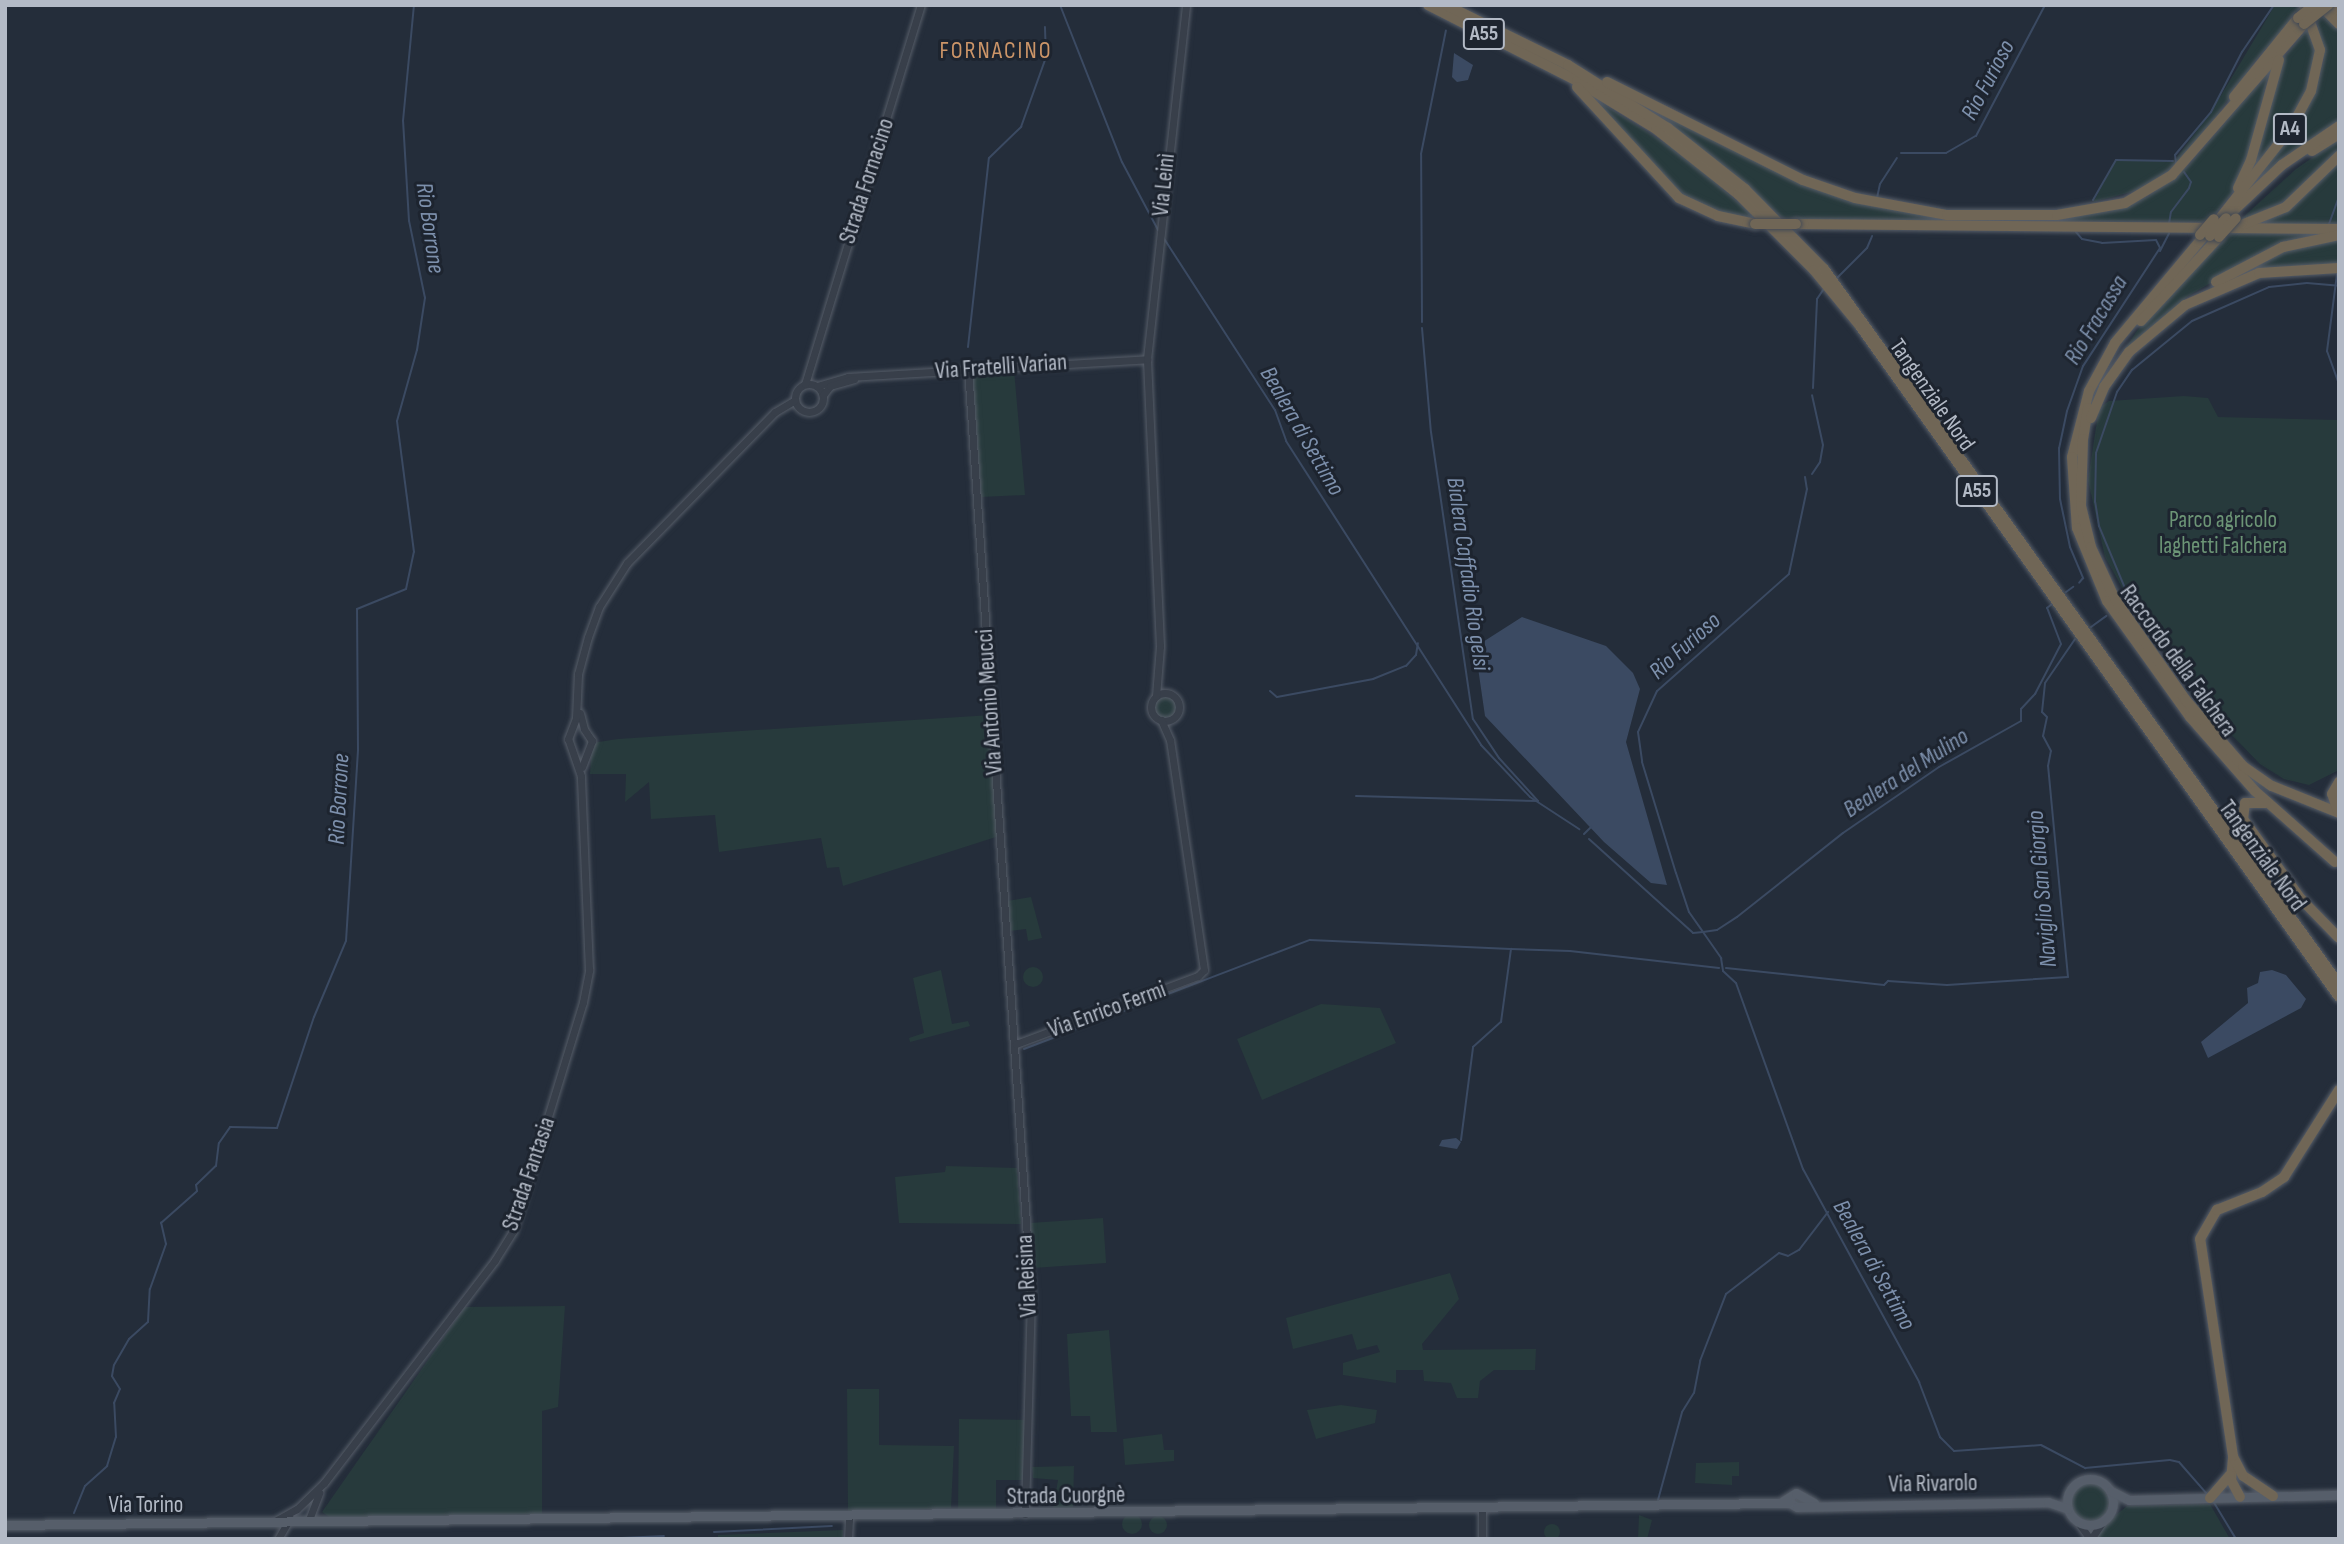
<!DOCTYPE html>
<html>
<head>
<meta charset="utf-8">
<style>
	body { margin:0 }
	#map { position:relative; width:2344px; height:1544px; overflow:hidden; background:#242d3a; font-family:"Sofia Sans Condensed",sans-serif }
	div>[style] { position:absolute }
	.green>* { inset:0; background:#273a3c; transform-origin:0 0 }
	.round { border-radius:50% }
	.water>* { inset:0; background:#3b4a62 }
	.stream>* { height:2px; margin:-1px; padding:0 1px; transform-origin:1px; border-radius:1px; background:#3b4a62 }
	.roads { filter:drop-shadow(0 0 2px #565d68) drop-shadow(0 0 2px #565d68) }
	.minor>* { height:7px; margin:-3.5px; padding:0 3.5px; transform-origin:3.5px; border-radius:3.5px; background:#383f4a }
	.minor>.ring { margin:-3.5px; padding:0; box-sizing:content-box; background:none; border:7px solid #383f4a; border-radius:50% }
	.major>* { height:9px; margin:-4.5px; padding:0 4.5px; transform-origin:4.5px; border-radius:4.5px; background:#565e6a }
	.major>.ring { margin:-4.5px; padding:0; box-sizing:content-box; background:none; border:9px solid #565e6a; border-radius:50% }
	.highway>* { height:10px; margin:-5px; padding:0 5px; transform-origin:5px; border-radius:5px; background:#706656 }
	.bridges { filter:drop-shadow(0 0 2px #434a55) drop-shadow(0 0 2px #434a55) }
	.highway-bridge>* { height:10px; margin:-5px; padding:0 5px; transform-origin:5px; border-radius:5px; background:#706656 }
	span { translate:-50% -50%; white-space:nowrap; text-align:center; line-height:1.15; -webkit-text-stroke:6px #1d242f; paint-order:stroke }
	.shield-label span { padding:2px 5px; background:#1d242f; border:2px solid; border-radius:5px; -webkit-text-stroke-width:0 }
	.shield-label { font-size:21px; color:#b3bac6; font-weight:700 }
	.street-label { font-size:23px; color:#b3bac6 }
	.park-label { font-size:23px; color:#6c9576 }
	.neighbourhood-label { font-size:24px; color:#cc9568; letter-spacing:2px }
	.water-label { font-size:24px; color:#7d90ac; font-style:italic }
	.frame { position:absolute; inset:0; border:7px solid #b3bac6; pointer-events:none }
</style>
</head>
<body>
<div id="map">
	<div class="green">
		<i style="clip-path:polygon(2275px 5px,2302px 8px,2255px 61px,2199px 141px,2172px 169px,2139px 190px,2093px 202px,2116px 161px,2174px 161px,2211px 112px)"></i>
		<i style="clip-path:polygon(2314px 5px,2339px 31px,2339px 121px,2257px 182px,2316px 90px,2324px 60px)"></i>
		<i style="clip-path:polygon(2310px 25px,2316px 48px,2310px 83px,2292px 118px,2250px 175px,2279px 64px)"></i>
		<i style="clip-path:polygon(2269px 72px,2252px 147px,2237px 187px,2209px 222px,2016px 221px,2112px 211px,2149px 196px,2188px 166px)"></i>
		<i style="clip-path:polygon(1597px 100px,1680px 153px,1758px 219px,1728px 216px,1690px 201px,1653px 171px)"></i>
		<i style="clip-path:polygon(1657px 113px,1789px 178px,1862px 203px,1981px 222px,1785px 220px)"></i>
		<i style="clip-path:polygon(2339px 139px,2339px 152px,2284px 204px,2238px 222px,2296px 169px)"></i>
		<i style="clip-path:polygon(2339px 160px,2339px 226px,2258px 225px,2283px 212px)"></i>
		<i style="clip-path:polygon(2227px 233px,2315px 234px,2256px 257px,2188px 296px,2116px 362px,2137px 331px)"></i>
		<i style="clip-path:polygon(2339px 238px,2339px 265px,2277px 267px,2231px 278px,2280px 251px)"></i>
		<i style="clip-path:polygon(1014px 370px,1025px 495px,981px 497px,973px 379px,980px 372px)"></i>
		<i style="clip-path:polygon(2184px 396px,2208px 398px,2218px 417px,2339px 420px,2339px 770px,2309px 785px,2284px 779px,2260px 764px,2214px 717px,2143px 625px,2105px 557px,2088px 480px,2099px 408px,2109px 401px)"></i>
		<i class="round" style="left:1154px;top:696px;width:22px;height:22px"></i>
		<i style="clip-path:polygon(991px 715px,999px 836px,843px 886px,839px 867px,827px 868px,821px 838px,719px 852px,715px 815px,651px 819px,649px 782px,625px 802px,626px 774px,590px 774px,592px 743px,618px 739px)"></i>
		<i style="clip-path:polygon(1031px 897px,1042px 938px,1028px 941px,1026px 929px,1010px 931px,1007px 901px)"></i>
		<i class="round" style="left:1023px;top:967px;width:20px;height:20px"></i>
		<i style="clip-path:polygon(941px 970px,952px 1024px,968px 1021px,970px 1026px,910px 1042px,909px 1038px,924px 1033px,913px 978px)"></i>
		<i style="clip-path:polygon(1321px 1004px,1380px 1008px,1396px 1043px,1262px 1100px,1237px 1039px)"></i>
		<i style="clip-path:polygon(946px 1166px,1017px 1168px,1021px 1224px,899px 1223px,895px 1177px,945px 1172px)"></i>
		<i style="left:1103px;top:1218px;width:45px;height:73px;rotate:86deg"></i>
		<i style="clip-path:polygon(1450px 1273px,1459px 1299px,1422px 1344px,1423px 1350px,1536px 1349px,1535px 1370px,1494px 1370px,1480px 1381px,1478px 1398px,1457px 1398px,1451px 1383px,1424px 1381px,1423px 1370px,1396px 1370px,1396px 1383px,1343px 1375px,1343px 1363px,1380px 1352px,1377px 1345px,1357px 1350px,1352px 1334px,1293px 1349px,1286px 1318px)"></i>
		<i style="clip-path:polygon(565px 1306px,558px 1407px,542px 1411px,542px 1514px,331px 1518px,322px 1512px,465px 1307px)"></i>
		<i style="clip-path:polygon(1109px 1330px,1117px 1432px,1091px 1432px,1090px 1416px,1071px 1416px,1067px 1334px)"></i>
		<i style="clip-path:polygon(847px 1389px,879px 1389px,879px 1445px,954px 1446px,951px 1508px,848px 1513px)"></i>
		<i style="clip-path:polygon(1341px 1405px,1377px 1410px,1375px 1423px,1316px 1439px,1307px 1410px)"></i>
		<i style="clip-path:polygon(959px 1419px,1027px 1420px,1026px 1480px,996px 1480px,996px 1511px,958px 1513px)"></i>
		<i style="clip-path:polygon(1162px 1434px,1164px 1450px,1174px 1450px,1174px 1461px,1125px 1465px,1123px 1439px)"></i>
		<i style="clip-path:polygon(1739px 1462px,1739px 1476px,1732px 1476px,1732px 1485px,1695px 1483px,1696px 1463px)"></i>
		<i style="clip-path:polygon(1074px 1466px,1073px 1511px,1053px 1509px,1058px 1480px,1033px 1478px,1032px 1467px)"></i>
		<i class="round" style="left:2071px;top:1483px;width:38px;height:38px"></i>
		<i style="clip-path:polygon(2210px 1504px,2230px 1539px,2095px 1539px,2099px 1529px,2127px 1506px)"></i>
		<i class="round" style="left:1122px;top:1514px;width:20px;height:20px"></i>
		<i style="clip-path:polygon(1639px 1515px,1652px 1520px,1647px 1539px,1638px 1539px)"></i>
		<i class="round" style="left:1149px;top:1516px;width:18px;height:18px"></i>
		<i class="round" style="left:1544px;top:1524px;width:16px;height:16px"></i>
		<i style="clip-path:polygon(843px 1530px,843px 1539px,718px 1539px,718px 1535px)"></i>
	</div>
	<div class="water">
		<i style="clip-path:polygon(1454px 53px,1473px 65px,1468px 80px,1457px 82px,1452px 77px)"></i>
		<i style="clip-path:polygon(1522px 617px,1606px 646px,1633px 673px,1640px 689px,1626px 742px,1667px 885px,1651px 883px,1604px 842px,1485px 716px,1475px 647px)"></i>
		<i style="clip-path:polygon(2272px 970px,2286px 975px,2306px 999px,2301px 1008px,2208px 1058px,2201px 1042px,2248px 1003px,2247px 988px,2258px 983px,2260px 972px)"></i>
		<i style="clip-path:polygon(1456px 1138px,1461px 1142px,1457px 1149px,1439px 1146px,1442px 1140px)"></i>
	</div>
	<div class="stream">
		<i style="left:1060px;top:5px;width:169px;rotate:68.5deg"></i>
		<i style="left:1122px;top:162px;width:77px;rotate:62.1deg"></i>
		<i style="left:1901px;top:153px;width:45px"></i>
		<i style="left:1946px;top:153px;width:34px;rotate:-30deg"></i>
		<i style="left:1976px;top:136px;width:148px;rotate:-62.2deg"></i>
		<i style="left:2176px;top:164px;width:9px;rotate:-96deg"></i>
		<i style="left:2175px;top:155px;width:56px;rotate:-50.1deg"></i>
		<i style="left:2211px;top:112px;width:68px;rotate:-62.7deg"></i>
		<i style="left:2242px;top:52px;width:57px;rotate:-55.8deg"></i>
		<i style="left:1877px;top:198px;width:14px;rotate:-78deg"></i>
		<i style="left:1880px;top:184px;width:31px;rotate:-57deg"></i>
		<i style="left:2093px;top:200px;width:46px;rotate:-60.1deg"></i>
		<i style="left:2116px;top:160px;width:57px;rotate:1deg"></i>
		<i style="left:2169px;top:224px;width:12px;rotate:-81deg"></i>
		<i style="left:2171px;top:212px;width:30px;rotate:-53deg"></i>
		<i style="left:2189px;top:188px;width:6px;rotate:-72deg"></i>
		<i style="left:2191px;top:182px;width:12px;rotate:-125deg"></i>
		<i style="left:2329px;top:224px;width:29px;rotate:-70deg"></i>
		<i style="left:2076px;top:232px;width:9px;rotate:49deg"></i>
		<i style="left:2082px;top:239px;width:20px;rotate:11deg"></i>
		<i style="left:2102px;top:243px;width:54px;rotate:-3.2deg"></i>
		<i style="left:2156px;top:240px;width:9px;rotate:63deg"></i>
		<i style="left:2160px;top:248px;width:141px;rotate:123.1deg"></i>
		<i style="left:2083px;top:366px;width:48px;rotate:109.6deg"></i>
		<i style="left:2067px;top:411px;width:38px;rotate:102deg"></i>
		<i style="left:2059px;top:448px;width:51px;rotate:88.9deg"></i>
		<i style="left:2060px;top:499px;width:49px;rotate:78.2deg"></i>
		<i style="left:2070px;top:547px;width:34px;rotate:67deg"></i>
		<i style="left:2083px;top:578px;width:6px;rotate:129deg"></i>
		<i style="left:1163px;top:237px;width:206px;rotate:57.1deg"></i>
		<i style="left:1275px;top:410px;width:33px;rotate:70deg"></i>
		<i style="left:1286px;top:441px;width:361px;rotate:57.3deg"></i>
		<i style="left:1481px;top:745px;width:71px;rotate:46.7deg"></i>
		<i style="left:1530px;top:797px;width:59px;rotate:33.1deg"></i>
		<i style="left:2160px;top:251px;width:20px;rotate:-63deg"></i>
		<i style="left:2337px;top:274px;width:78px;rotate:97.4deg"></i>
		<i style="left:2327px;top:351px;width:32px;rotate:70deg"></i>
		<i style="left:1837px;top:278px;width:42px;rotate:-45deg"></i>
		<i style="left:1867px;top:248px;width:13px;rotate:-67deg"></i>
		<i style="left:1422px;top:322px;width:168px;rotate:-90.3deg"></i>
		<i style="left:1421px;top:154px;width:126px;rotate:-78.6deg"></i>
		<i style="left:1422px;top:328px;width:104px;rotate:85.1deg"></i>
		<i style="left:1431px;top:432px;width:290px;rotate:81.7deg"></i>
		<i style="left:1473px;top:719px;width:47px;rotate:56.3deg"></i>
		<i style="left:1499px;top:758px;width:58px;rotate:47.8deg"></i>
		<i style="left:968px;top:347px;width:190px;rotate:-83.7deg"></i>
		<i style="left:989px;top:158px;width:45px;rotate:-44.1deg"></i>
		<i style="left:1021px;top:127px;width:74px;rotate:-70.3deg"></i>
		<i style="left:1046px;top:57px;width:30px;rotate:-92deg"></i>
		<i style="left:1813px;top:388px;width:89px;rotate:-87.4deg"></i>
		<i style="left:1817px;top:299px;width:11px;rotate:-56deg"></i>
		<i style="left:1812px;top:474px;width:14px;rotate:-56deg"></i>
		<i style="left:1820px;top:462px;width:17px;rotate:-80deg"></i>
		<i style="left:1823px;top:445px;width:51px;rotate:-102.4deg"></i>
		<i style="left:1805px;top:477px;width:12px;rotate:81deg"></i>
		<i style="left:1807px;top:489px;width:87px;rotate:102deg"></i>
		<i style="left:1789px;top:574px;width:176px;rotate:138.4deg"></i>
		<i style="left:1657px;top:691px;width:45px;rotate:114.9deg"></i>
		<i style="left:1638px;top:732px;width:30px;rotate:82deg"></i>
		<i style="left:1642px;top:762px;width:116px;rotate:73deg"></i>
		<i style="left:1676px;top:873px;width:41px;rotate:71.6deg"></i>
		<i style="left:1689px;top:912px;width:24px;rotate:55deg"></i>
		<i style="left:1703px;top:932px;width:14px;rotate:-8deg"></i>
		<i style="left:1717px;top:930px;width:24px;rotate:-33deg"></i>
		<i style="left:1737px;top:917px;width:135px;rotate:-38.4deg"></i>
		<i style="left:1843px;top:833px;width:116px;rotate:-34.5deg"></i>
		<i style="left:1939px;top:767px;width:94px;rotate:-29.3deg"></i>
		<i style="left:2021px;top:721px;width:12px;rotate:-90deg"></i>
		<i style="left:2021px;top:709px;width:21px;rotate:-47deg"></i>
		<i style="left:2035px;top:694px;width:56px;rotate:-62.5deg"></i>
		<i style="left:2061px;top:644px;width:39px;rotate:-111deg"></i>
		<i style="left:2047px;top:608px;width:6px;rotate:-39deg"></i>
		<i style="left:2066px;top:592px;width:9px;rotate:-36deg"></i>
		<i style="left:2126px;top:602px;width:9px;rotate:-84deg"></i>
		<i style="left:2127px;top:593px;width:73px;rotate:-112.7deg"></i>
		<i style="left:2099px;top:526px;width:24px;rotate:-99deg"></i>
		<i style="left:2095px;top:502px;width:49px;rotate:-88.8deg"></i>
		<i style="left:2096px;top:453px;width:65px;rotate:-71deg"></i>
		<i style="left:2117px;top:392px;width:27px;rotate:-56deg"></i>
		<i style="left:2132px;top:370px;width:77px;rotate:-39.2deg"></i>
		<i style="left:2192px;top:321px;width:84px;rotate:-23.8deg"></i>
		<i style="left:2269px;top:287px;width:38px;rotate:-6deg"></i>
		<i style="left:2307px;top:283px;width:32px;rotate:5deg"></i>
		<i style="left:2091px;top:627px;width:19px;rotate:-36deg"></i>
		<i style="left:1270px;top:691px;width:9px;rotate:41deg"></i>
		<i style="left:1277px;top:697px;width:98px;rotate:-10.6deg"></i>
		<i style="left:1373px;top:679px;width:35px;rotate:-22deg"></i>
		<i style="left:1406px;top:666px;width:15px;rotate:-48deg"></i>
		<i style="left:1416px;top:655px;width:12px;rotate:-81deg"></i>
		<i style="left:1356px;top:796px;width:182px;rotate:1.6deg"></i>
		<i style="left:1584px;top:834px;width:10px;rotate:-45deg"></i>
		<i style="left:1589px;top:839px;width:140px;rotate:42.1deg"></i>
		<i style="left:1693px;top:933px;width:10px;rotate:-6deg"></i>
		<i style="left:1703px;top:932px;width:32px;rotate:55deg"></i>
		<i style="left:1721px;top:958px;width:13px;rotate:81deg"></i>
		<i style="left:1723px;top:971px;width:18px;rotate:43deg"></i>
		<i style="left:1736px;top:983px;width:198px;rotate:70.2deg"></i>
		<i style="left:1803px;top:1169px;width:243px;rotate:61.4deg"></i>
		<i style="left:1919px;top:1382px;width:59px;rotate:69.1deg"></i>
		<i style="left:1940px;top:1437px;width:20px;rotate:45deg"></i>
		<i style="left:1954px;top:1451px;width:87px;rotate:-3.9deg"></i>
		<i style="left:2041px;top:1445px;width:50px;rotate:27.6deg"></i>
		<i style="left:2085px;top:1468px;width:85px;rotate:-5.4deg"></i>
		<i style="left:2170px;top:1460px;width:9px;rotate:13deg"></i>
		<i style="left:2179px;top:1462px;width:43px;rotate:48.8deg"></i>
		<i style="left:1726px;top:968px;width:159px;rotate:6.1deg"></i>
		<i style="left:1884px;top:985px;width:6px;rotate:-45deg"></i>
		<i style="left:1888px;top:981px;width:59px;rotate:3.9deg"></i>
		<i style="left:1947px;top:985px;width:121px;rotate:-3.8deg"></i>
		<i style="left:2068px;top:977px;width:212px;rotate:-95.4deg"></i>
		<i style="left:2048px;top:766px;width:15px;rotate:-79deg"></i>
		<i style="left:2051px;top:751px;width:17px;rotate:-118deg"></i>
		<i style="left:2043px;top:736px;width:19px;rotate:-78deg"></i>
		<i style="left:2047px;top:717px;width:7px;rotate:-135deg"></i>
		<i style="left:2042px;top:712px;width:29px;rotate:-84deg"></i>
		<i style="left:2045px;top:683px;width:53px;rotate:-55.7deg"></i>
		<i style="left:1024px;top:1049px;width:306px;rotate:-20.9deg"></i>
		<i style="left:1310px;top:940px;width:201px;rotate:2.6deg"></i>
		<i style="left:1461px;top:1140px;width:94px;rotate:-82.6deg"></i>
		<i style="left:1473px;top:1047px;width:38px;rotate:-42deg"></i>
		<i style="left:1501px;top:1022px;width:74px;rotate:-82.2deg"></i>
		<i style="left:1511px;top:949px;width:59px;rotate:1.9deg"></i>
		<i style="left:1570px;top:951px;width:150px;rotate:6.5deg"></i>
		<i style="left:1658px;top:1500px;width:91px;rotate:-74.7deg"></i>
		<i style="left:1682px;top:1412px;width:22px;rotate:-58deg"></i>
		<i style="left:1694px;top:1393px;width:33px;rotate:-79deg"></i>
		<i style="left:1700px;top:1361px;width:72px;rotate:-68.8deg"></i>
		<i style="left:1726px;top:1294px;width:67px;rotate:-37.7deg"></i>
		<i style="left:1779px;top:1253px;width:9px;rotate:18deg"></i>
		<i style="left:1788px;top:1256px;width:13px;rotate:-29deg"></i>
		<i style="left:1799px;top:1250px;width:48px;rotate:-52.7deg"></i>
		<i style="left:2213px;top:1501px;width:44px;rotate:58.8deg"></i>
		<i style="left:74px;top:1513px;width:29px;rotate:-68deg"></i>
		<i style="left:85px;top:1486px;width:30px;rotate:-42deg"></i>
		<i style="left:107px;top:1466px;width:30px;rotate:-73deg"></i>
		<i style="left:116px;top:1437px;width:34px;rotate:-93deg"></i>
		<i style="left:114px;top:1403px;width:15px;rotate:-67deg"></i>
		<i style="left:120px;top:1389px;width:15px;rotate:-122deg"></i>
		<i style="left:112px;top:1376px;width:11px;rotate:-80deg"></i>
		<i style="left:114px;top:1365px;width:30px;rotate:-60deg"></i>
		<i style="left:129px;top:1339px;width:25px;rotate:-42deg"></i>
		<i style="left:148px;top:1322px;width:33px;rotate:-87deg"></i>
		<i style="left:150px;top:1289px;width:48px;rotate:-70.4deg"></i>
		<i style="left:166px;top:1244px;width:22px;rotate:-103deg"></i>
		<i style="left:161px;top:1223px;width:48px;rotate:-41.6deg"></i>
		<i style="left:197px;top:1191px;width:6px;rotate:-99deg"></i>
		<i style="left:196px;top:1185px;width:28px;rotate:-44deg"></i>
		<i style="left:216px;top:1166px;width:23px;rotate:-83deg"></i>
		<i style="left:219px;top:1143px;width:19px;rotate:-55deg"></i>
		<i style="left:230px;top:1127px;width:47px;rotate:1.2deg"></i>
		<i style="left:277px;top:1128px;width:117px;rotate:-71.6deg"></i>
		<i style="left:314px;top:1017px;width:82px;rotate:-67.2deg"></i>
		<i style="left:346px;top:941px;width:192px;rotate:-86.4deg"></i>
		<i style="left:358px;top:749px;width:140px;rotate:-90.4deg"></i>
		<i style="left:357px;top:609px;width:53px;rotate:-22.2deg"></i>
		<i style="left:406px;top:589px;width:38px;rotate:-78deg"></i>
		<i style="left:414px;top:552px;width:132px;rotate:-97.4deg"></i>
		<i style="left:397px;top:421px;width:74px;rotate:-74.3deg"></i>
		<i style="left:417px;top:350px;width:53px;rotate:-81.3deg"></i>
		<i style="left:425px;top:298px;width:79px;rotate:-101.7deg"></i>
		<i style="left:409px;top:221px;width:100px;rotate:-93.4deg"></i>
		<i style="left:403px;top:121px;width:117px;rotate:-84.6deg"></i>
		<i style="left:714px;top:1532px;width:118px;rotate:-2.9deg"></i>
		<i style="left:600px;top:1539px;width:64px;rotate:-2.7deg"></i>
	</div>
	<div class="roads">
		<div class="minor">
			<i style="left:968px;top:368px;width:930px;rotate:86.12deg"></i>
			<i style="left:1031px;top:1296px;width:218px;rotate:91.6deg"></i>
			<i class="ring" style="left:795px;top:384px;width:21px;height:21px"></i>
			<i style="left:805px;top:384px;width:396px;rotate:-73deg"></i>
			<i style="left:817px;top:386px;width:32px;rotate:-16deg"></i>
			<i style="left:848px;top:377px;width:300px;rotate:-3.4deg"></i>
			<i style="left:823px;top:395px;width:11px;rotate:-52deg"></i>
			<i style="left:830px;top:386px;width:25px;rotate:-16deg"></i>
			<i class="ring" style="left:1151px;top:693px;width:21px;height:21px"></i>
			<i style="left:1156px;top:696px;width:50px;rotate:-85.4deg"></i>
			<i style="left:1160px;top:646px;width:287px;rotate:-92.6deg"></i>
			<i style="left:1147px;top:359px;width:356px;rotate:-83.7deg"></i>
			<i style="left:580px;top:713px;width:16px;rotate:76deg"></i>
			<i style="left:582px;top:767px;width:28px;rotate:-69deg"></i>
			<i style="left:592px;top:741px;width:14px;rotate:-124deg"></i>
			<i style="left:1016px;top:1044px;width:194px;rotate:-20.5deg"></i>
			<i style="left:1198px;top:976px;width:8px;rotate:-45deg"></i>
			<i style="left:1204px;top:970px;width:232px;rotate:-98.4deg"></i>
			<i style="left:1170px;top:740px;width:22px;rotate:-114deg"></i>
			<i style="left:1482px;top:1509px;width:30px;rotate:90deg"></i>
			<i style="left:310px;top:1517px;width:26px;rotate:-69deg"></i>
			<i style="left:275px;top:1521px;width:25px;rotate:-29deg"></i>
			<i style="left:297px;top:1509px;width:37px;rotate:-44deg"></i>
			<i style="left:324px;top:1483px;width:281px;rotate:-52.5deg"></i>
			<i style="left:495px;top:1260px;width:34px;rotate:-58deg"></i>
			<i style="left:513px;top:1231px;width:239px;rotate:-73deg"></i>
			<i style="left:583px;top:1002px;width:33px;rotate:-79deg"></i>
			<i style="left:589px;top:970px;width:194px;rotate:-92.4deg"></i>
			<i style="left:581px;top:776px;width:39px;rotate:-109deg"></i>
			<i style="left:568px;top:739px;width:22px;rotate:-69deg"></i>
			<i style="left:576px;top:718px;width:44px;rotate:-87.4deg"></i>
			<i style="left:578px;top:674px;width:38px;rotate:-75deg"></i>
			<i style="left:588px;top:637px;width:32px;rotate:-70deg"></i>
			<i style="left:599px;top:607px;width:52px;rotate:-57.5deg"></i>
			<i style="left:627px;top:563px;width:211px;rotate:-45.6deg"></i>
			<i style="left:775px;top:412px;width:23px;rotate:-31deg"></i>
			<i style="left:2077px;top:1521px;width:22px;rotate:54deg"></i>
			<i style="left:278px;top:1539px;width:24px;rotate:-60deg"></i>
			<i style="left:848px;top:1539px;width:22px;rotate:-87deg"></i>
			<i style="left:2091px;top:1539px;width:22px;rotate:-56deg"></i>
		</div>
		<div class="major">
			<i class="ring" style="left:2067px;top:1479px;width:37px;height:37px"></i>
			<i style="left:2111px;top:1491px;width:20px;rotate:27deg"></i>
			<i style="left:2129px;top:1500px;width:210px;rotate:-1.4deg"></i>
			<i style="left:1783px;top:1501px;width:15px;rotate:-32deg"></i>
			<i style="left:1796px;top:1493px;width:21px;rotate:29deg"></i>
			<i style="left:1790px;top:1503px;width:8px;rotate:30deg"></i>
			<i style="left:1797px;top:1507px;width:251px;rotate:-1.1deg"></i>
			<i style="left:2048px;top:1502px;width:21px;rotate:19deg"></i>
			<i style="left:5px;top:1525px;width:1785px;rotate:-0.71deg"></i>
		</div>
		<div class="highway">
			<i style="left:1428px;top:5px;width:167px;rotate:27deg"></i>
			<i style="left:1577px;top:81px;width:92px;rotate:31.3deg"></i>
			<i style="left:1656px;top:129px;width:105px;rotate:38.4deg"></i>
			<i style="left:1738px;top:194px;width:107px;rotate:45deg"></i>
			<i style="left:1814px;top:270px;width:72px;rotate:50.6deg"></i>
			<i style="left:1860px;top:326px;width:824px;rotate:54.48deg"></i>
			<i style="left:1446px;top:5px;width:136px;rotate:26.2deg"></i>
			<i style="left:1568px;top:65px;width:118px;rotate:32.2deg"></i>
			<i style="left:1668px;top:128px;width:98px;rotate:38.4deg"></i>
			<i style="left:1745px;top:189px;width:112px;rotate:45.4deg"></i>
			<i style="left:1824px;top:269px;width:881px;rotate:54.24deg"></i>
			<i style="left:2320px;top:5px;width:27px;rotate:45deg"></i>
			<i style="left:2333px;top:5px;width:8px;rotate:45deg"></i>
			<i style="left:1607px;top:82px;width:219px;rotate:26.6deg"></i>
			<i style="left:1803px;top:180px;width:55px;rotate:19.1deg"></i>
			<i style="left:1855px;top:198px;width:94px;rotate:10.5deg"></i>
			<i style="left:1947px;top:215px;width:110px"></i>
			<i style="left:2057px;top:215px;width:69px;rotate:-10deg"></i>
			<i style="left:2125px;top:203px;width:55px;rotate:-30.8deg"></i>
			<i style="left:2172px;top:175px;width:201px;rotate:-48.8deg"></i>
			<i style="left:1577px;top:87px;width:151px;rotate:47.4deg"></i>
			<i style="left:1679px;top:198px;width:43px;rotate:24.8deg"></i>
			<i style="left:1718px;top:216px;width:38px;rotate:12deg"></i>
			<i style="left:2234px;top:97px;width:102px;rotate:-51deg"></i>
			<i style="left:2312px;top:151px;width:32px;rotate:-32deg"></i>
			<i style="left:2238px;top:188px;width:31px;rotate:-65deg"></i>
			<i style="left:2251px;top:160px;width:104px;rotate:-74.4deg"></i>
			<i style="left:2231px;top:213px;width:70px;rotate:-43.3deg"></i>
			<i style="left:2282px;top:165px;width:69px;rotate:-34.4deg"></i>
			<i style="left:2220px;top:218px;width:115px;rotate:-51.7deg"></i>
			<i style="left:2291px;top:128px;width:42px;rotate:-61.6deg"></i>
			<i style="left:2311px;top:91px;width:42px;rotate:-77.6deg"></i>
			<i style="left:2320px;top:50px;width:48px;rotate:-109.6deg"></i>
			<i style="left:1796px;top:224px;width:543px;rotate:0.53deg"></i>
			<i style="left:2244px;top:224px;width:45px;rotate:-22deg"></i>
			<i style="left:2286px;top:207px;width:74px;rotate:-43.9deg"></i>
			<i style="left:2204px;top:236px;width:139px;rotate:129.8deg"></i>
			<i style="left:2115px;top:343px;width:55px;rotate:118.4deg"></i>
			<i style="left:2089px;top:391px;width:68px;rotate:104.4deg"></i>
			<i style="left:2072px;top:457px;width:71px;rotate:86deg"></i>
			<i style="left:2077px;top:528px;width:79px;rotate:67.7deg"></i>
			<i style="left:2107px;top:601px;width:143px;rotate:54.4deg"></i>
			<i style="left:2190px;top:717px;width:98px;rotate:48.7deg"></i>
			<i style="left:2255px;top:791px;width:107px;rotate:41.6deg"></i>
			<i style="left:2216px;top:282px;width:76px;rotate:-27.6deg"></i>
			<i style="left:2283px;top:247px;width:57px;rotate:-12.1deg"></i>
			<i style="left:2141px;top:321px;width:115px;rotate:-47.1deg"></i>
			<i style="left:2088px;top:408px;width:31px;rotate:99deg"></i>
			<i style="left:2083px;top:439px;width:67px;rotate:91.7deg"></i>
			<i style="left:2081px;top:506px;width:42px;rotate:76.3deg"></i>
			<i style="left:2091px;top:547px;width:57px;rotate:65.2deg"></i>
			<i style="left:2115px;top:599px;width:122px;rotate:55deg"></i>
			<i style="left:2185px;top:699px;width:89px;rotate:49.1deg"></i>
			<i style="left:2243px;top:766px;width:35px;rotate:35deg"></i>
			<i style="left:2272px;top:786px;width:72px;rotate:21.9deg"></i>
			<i style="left:2091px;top:418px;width:34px;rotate:-67deg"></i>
			<i style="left:2104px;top:387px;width:43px;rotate:-54.5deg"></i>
			<i style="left:2129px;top:352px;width:73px;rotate:-40deg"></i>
			<i style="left:2185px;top:305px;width:81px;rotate:-23.4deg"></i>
			<i style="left:2259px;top:273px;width:80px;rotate:-3.6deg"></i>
			<i style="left:2266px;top:803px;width:21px;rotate:180deg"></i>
			<i style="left:2245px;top:803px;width:16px;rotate:97deg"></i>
			<i style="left:2243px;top:819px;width:99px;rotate:54.1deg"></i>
			<i style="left:2301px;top:899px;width:54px;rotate:45.7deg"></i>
			<i style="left:2338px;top:811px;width:18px;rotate:-109deg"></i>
			<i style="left:2332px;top:794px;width:14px;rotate:-60deg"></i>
			<i style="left:2233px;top:1458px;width:22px;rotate:95deg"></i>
			<i style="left:2231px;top:1480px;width:19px;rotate:62deg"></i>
			<i style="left:2273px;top:1496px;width:36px;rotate:-146deg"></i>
			<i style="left:2243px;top:1476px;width:22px;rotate:-117deg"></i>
			<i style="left:2233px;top:1456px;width:219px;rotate:-98.6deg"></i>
			<i style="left:2200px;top:1239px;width:34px;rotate:-60deg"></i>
			<i style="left:2217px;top:1210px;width:48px;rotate:-21.8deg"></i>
			<i style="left:2262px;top:1192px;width:27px;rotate:-34deg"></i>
			<i style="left:2284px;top:1177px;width:103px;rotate:-57.7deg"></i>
			<i style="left:2210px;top:1498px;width:30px;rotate:-49deg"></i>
		</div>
	</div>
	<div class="bridges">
		<div class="highway-bridge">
			<i style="left:2298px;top:18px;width:21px;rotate:-39deg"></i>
			<i style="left:2304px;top:24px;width:31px;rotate:-38deg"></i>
			<i style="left:1755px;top:224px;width:41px"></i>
			<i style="left:2200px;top:235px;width:21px;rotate:-49deg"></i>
			<i style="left:2210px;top:236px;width:24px;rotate:-48deg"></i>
			<i style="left:2219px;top:237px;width:25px;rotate:-48deg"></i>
		</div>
	</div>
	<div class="shield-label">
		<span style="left:1484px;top:34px">A55</span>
		<span style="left:2290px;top:129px">A4</span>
		<span style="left:1977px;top:491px">A55</span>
	</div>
	<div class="street-label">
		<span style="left:867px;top:181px;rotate:-72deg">Strada Fornacino</span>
		<span style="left:1164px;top:185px;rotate:-84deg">Via Leinì</span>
		<span style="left:1001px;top:367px;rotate:-4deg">Via Fratelli Varian</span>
		<span style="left:1932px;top:395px;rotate:55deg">Tangenziale Nord</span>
		<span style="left:2178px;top:661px;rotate:54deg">Raccordo della Falchera</span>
		<span style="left:990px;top:702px;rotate:-94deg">Via Antonio Meucci</span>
		<span style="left:2262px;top:856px;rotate:54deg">Tangenziale Nord</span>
		<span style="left:1107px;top:1010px;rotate:-20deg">Via Enrico Fermi</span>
		<span style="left:529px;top:1174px;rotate:-71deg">Strada Fantasia</span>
		<span style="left:1027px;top:1276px;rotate:-93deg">Via Reisina</span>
		<span style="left:1933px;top:1484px;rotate:-1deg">Via Rivarolo</span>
		<span style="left:1066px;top:1496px;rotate:-1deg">Strada Cuorgnè</span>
		<span style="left:146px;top:1505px">Via Torino</span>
	</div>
	<div class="park-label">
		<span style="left:2223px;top:533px">Parco agricolo<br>laghetti Falchera</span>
	</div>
	<div class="neighbourhood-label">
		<span style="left:996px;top:51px">FORNACINO</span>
	</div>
	<div class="water-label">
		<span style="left:1988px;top:80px;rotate:-62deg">Rio Furioso</span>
		<span style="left:430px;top:228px;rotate:82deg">Rio Borrone</span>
		<span style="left:2096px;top:320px;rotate:-59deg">Rio Fracassa</span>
		<span style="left:1302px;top:431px;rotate:60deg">Bealera di Settimo</span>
		<span style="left:1468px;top:574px;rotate:82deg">Bialera Caffadio Rio gelsi</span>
		<span style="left:1685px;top:646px;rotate:-42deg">Rio Furioso</span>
		<span style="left:1906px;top:773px;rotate:-33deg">Bealera del Mulino</span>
		<span style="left:339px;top:799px;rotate:-87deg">Rio Borrone</span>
		<span style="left:2042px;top:889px;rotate:-95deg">Naviglio San Giorgio</span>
		<span style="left:1874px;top:1265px;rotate:61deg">Bealera di Settimo</span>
	</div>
	<div class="frame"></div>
</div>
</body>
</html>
